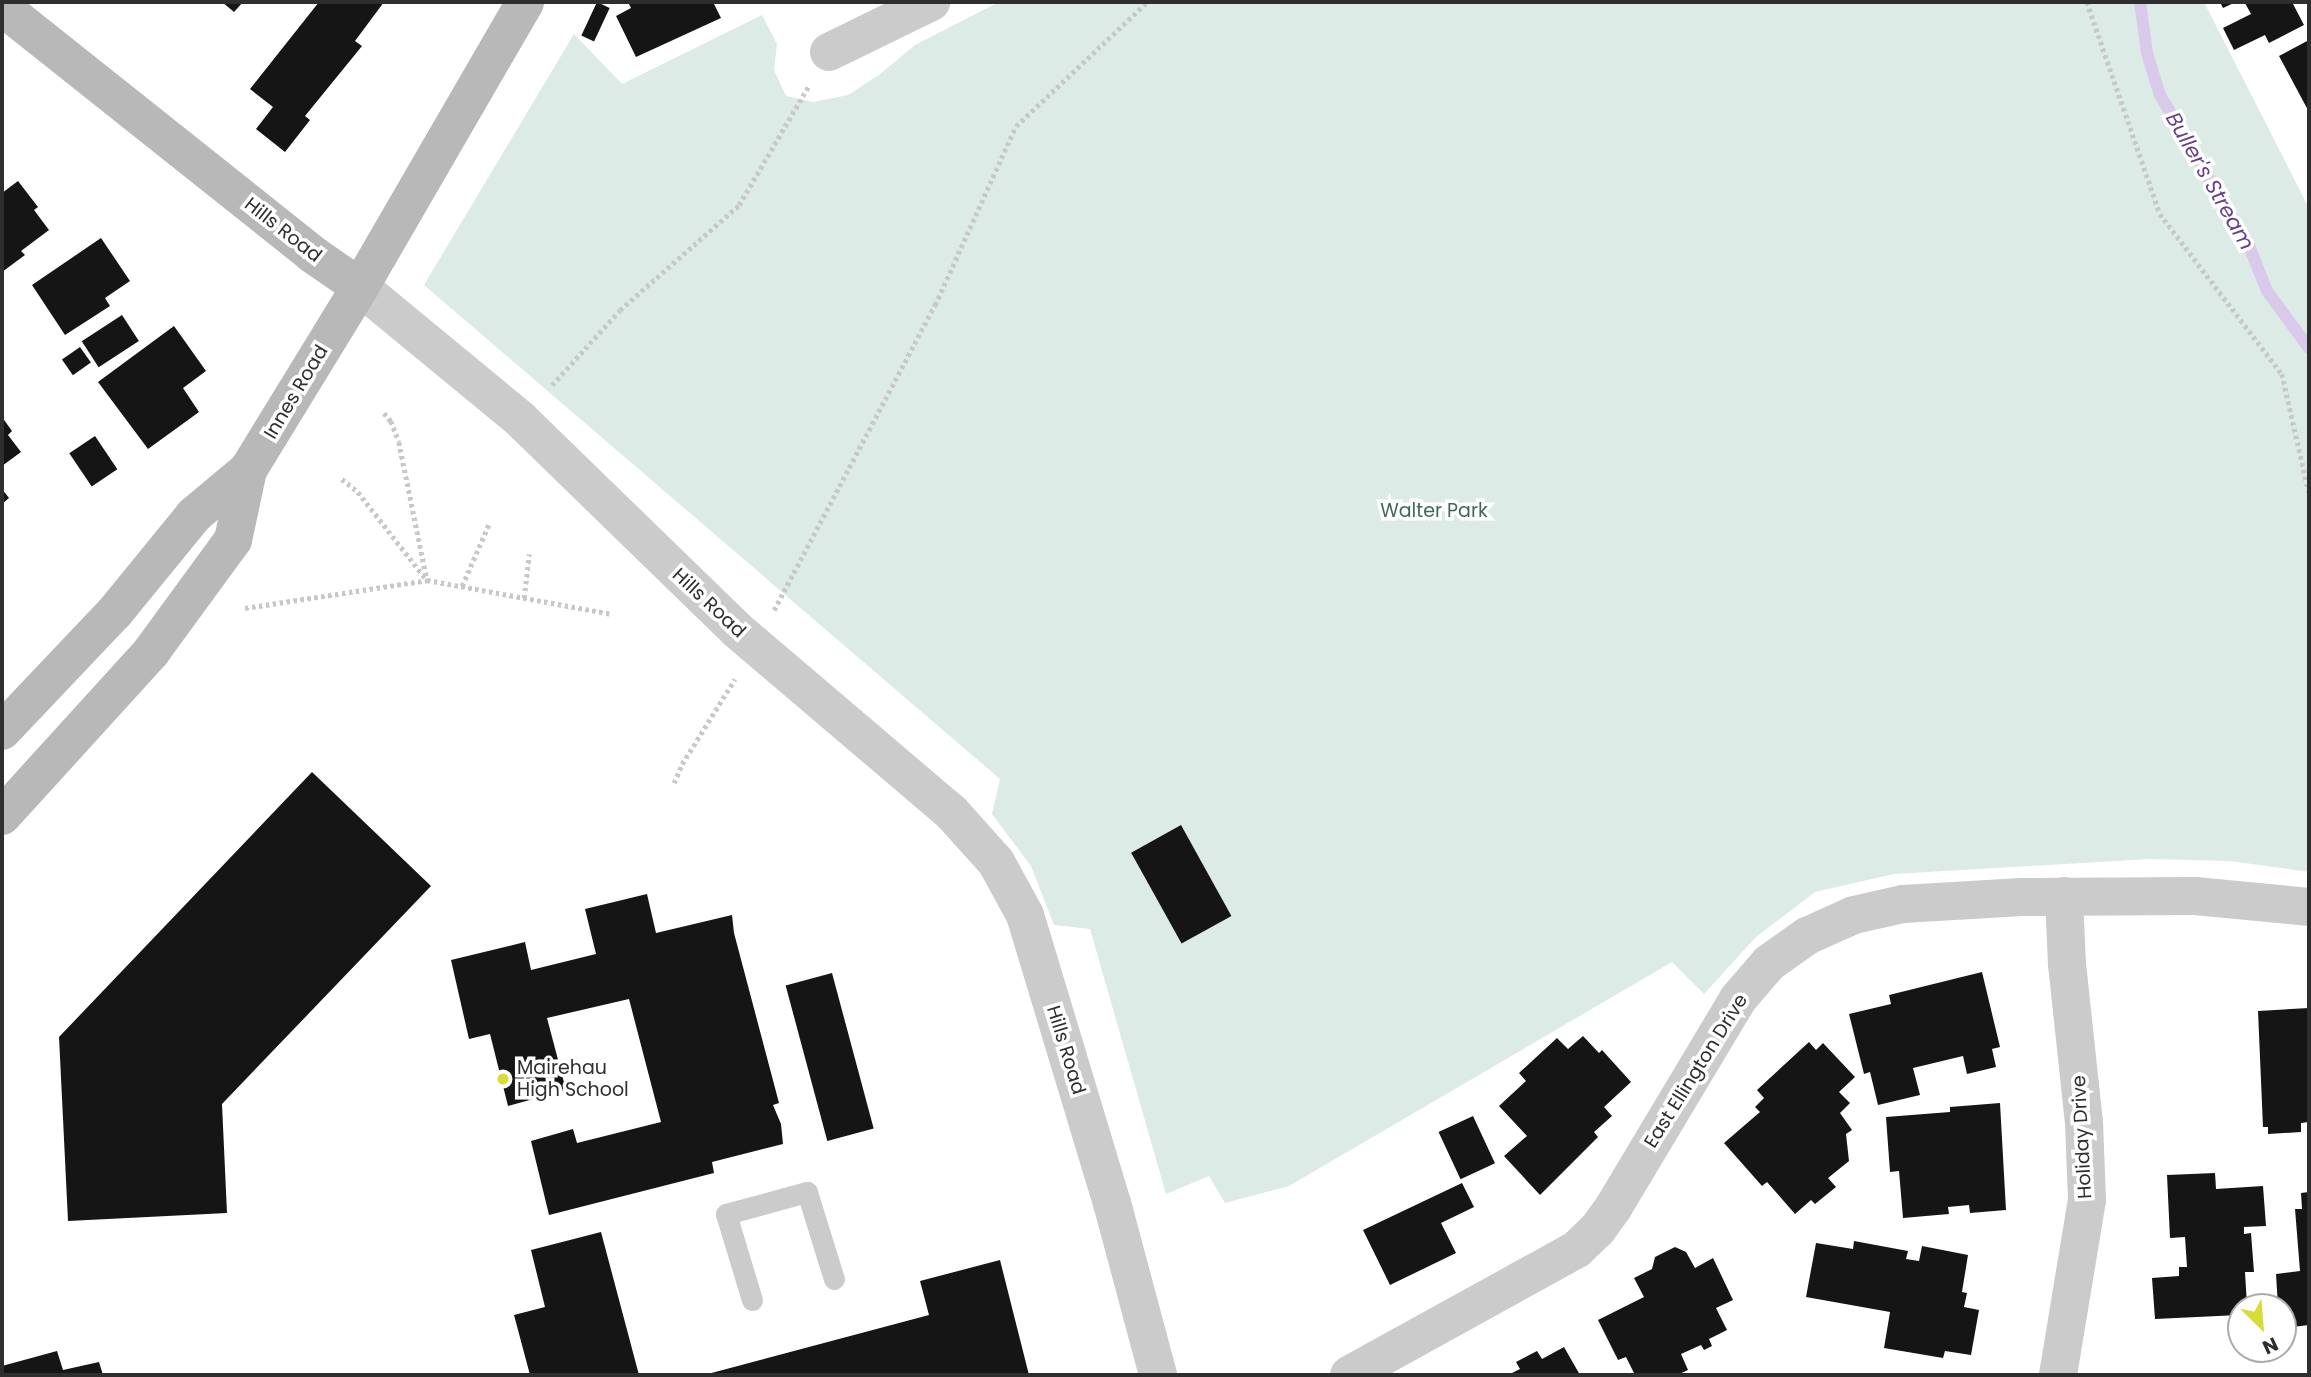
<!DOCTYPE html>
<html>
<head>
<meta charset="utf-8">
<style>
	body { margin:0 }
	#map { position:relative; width:2311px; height:1377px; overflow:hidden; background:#fff; font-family:Poppins,sans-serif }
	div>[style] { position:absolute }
	.green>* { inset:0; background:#dcebe5 }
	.stream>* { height:12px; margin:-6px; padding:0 6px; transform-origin:6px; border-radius:6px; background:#d9c9ea }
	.building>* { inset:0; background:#151515; transform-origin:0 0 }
	.path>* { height:4.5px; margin-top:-2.25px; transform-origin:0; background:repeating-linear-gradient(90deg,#c8c8c8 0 3.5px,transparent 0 7px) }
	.lane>* { height:21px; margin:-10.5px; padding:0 10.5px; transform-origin:10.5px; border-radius:10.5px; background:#cbcbcb }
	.street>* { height:38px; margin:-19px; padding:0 19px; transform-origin:19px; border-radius:19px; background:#cbcbcb }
	.secondary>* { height:38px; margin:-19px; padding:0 19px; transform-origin:19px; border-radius:19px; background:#b8b8b8 }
	.dots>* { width:19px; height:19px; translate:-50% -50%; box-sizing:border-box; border:4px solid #fff; border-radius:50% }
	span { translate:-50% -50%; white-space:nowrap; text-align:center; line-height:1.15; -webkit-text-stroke:7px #fff; paint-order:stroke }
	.street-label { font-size:19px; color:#2e2e2e }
	.park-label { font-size:19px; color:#3e6858 }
	.poi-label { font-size:19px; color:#2e2e2e }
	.left { translate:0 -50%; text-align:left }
	.water-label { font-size:21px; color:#65408c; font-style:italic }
	.frame { position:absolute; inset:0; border:4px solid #2e2e2e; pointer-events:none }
	.north { position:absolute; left:2227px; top:1293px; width:70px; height:70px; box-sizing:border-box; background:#fff; border:2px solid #ababab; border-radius:50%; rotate:155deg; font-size:19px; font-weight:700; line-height:28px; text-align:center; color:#2e2e2e }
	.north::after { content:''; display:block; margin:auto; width:24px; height:32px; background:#d8dc39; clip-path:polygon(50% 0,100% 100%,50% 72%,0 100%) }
</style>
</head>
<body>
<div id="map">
	<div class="green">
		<i style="clip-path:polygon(999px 2px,2204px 2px,2309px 208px,2309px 872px,2230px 861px,2149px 859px,1894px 874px,1815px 892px,1756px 937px,1704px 994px,1672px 962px,1289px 1186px,1225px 1203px,1209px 1176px,1166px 1194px,1090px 929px,1054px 925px,1031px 866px,992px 814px,1000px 779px,424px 285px,574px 34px,622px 84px,762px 15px,777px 44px,774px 70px,786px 96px,813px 102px,848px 95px,879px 75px,915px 45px)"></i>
	</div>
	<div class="stream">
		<i style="left:2140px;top:2px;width:51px;rotate:82.2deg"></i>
		<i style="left:2147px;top:53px;width:44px;rotate:72.8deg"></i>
		<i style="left:2160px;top:95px;width:175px;rotate:59.5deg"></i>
		<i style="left:2249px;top:246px;width:48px;rotate:68.2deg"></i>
		<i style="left:2267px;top:291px;width:71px;rotate:53.6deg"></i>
	</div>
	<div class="building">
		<i style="clip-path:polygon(222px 2px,243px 2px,234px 12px)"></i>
		<i style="clip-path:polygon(319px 2px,384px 2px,355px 41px,362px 46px,305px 116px,310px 120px,285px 152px,256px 129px,273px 107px,250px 89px)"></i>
		<i style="left:597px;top:2px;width:14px;height:37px;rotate:25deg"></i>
		<i style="clip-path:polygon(628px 2px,713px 2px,721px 18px,636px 57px,616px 16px,631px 8px)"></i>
		<i style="clip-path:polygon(2220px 2px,2236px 2px,2223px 8px)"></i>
		<i style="clip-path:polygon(2248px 2px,2292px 2px,2304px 25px,2269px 43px,2265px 35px,2234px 50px,2223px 28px,2251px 14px,2245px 3px)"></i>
		<i style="clip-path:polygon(2309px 40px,2309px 112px,2279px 56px)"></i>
		<i style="clip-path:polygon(18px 181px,38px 207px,34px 210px,49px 230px,21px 251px,25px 255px,2px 272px,2px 193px)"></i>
		<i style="clip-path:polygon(101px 238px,130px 281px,105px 298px,110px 306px,65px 335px,32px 285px)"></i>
		<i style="left:122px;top:315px;width:31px;height:48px;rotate:57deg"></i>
		<i style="clip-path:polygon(174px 326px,206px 371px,183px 388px,199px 412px,148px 449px,98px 382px)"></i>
		<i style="left:80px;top:347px;width:19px;height:22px;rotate:55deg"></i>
		<i style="clip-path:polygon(2px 417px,12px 431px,8px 435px,21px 452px,2px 466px)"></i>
		<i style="left:95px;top:436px;width:40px;height:31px;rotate:56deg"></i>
		<i style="clip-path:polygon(2px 489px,9px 498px,2px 504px)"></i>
		<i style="clip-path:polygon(312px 772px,431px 886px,222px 1104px,227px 1213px,68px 1221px,59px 1037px)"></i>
		<i style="left:1181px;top:825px;width:104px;height:57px;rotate:61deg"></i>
		<i style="clip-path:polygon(647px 894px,656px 933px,732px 915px,734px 933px,779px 1103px,773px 1105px,781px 1124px,783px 1144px,712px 1162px,714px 1173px,549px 1215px,531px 1141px,573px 1129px,577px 1143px,661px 1122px,629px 999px,547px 1018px,566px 1090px,508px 1106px,490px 1034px,469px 1039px,451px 960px,525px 942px,531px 970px,596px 954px,585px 909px)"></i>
		<i style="clip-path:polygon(1982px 972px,2000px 1047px,1992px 1049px,1996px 1067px,1967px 1074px,1963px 1056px,1913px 1068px,1920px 1095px,1878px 1105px,1870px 1072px,1864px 1074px,1849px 1014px,1891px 1004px,1889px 995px)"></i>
		<i style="left:832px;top:973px;width:161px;height:48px;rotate:75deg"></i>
		<i style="clip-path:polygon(2309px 1008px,2309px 1122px,2301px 1123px,2301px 1132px,2268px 1134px,2268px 1127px,2263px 1127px,2258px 1011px)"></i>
		<i style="clip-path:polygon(1583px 1036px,1599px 1053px,1602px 1050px,1631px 1082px,1604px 1107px,1612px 1116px,1594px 1132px,1598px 1137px,1540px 1195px,1504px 1156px,1527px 1136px,1499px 1106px,1526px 1081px,1519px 1073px,1557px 1038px,1568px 1049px)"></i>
		<i style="clip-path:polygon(1809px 1042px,1816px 1050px,1823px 1043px,1855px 1077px,1839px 1092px,1850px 1103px,1840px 1113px,1852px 1130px,1846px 1134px,1849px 1161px,1828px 1178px,1836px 1187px,1815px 1204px,1811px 1200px,1795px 1214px,1767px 1182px,1762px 1186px,1724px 1143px,1760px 1112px,1755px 1107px,1764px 1098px,1757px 1090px)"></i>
		<i style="clip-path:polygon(2000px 1103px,2006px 1210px,1970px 1213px,1969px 1205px,1948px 1207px,1949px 1214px,1903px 1218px,1899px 1171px,1890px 1172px,1886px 1117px,1950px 1112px,1950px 1107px)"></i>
		<i style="left:1473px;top:1116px;width:52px;height:38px;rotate:65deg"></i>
		<i style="clip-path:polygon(2215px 1173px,2216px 1189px,2263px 1186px,2266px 1226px,2244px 1227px,2244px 1234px,2251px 1233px,2254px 1272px,2245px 1272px,2247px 1305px,2238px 1305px,2239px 1315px,2155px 1319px,2152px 1278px,2179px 1276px,2179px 1267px,2187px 1267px,2185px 1237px,2170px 1238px,2167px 1175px)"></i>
		<i style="clip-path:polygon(1462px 1183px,1474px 1207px,1441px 1223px,1456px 1253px,1390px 1285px,1363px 1230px)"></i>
		<i style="clip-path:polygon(2309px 1192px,2309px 1325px,2283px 1328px,2283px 1307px,2278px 1307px,2276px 1274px,2300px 1271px,2295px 1209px,2302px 1209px,2301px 1193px)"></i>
		<i style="clip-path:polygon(601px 1232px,639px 1375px,530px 1375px,514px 1315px,545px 1307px,531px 1250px)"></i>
		<i style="clip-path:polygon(1854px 1241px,1908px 1251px,1906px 1259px,1919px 1261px,1922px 1246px,1968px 1255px,1962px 1292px,1967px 1293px,1964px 1307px,1979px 1310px,1971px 1355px,1945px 1351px,1943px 1358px,1884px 1348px,1890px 1312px,1806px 1297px,1816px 1243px,1853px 1249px)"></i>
		<i style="clip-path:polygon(1675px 1247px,1686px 1252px,1695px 1268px,1713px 1258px,1733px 1300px,1716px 1308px,1727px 1330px,1709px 1339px,1712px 1346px,1704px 1350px,1701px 1345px,1681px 1354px,1688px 1370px,1677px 1375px,1635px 1375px,1626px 1357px,1618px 1360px,1598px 1320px,1644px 1297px,1634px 1278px,1652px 1269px,1655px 1257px)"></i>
		<i style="clip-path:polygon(1000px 1260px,1029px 1375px,704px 1375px,929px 1315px,920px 1281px)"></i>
		<i style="clip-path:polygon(1564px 1347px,1580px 1375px,1508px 1375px,1520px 1369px,1516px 1362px,1537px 1351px,1542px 1359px)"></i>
		<i style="clip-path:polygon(57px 1351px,63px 1370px,99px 1362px,103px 1375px,2px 1375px,2px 1366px)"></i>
	</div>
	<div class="path">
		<i style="left:2087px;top:2px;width:224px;rotate:71deg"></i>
		<i style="left:2160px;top:214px;width:201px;rotate:52.7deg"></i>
		<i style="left:2282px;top:374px;width:122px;rotate:77.2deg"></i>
		<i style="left:552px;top:385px;width:101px;rotate:-47.8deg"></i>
		<i style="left:620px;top:310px;width:159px;rotate:-41.4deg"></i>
		<i style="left:739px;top:205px;width:139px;rotate:-59.7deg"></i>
		<i style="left:384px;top:413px;width:11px;rotate:49deg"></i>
		<i style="left:391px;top:421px;width:22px;rotate:69deg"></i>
		<i style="left:399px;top:442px;width:141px;rotate:78.5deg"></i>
		<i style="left:342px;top:479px;width:21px;rotate:39deg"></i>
		<i style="left:358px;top:492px;width:110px;rotate:52deg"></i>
		<i style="left:462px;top:586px;width:68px;rotate:-66.5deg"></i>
		<i style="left:524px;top:598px;width:44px;rotate:-83.5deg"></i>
		<i style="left:245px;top:608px;width:184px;rotate:-8.7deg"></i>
		<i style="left:427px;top:580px;width:188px;rotate:10.4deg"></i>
		<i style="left:774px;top:610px;width:345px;rotate:-62.2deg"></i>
		<i style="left:935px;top:305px;width:196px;rotate:-65.7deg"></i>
		<i style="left:1016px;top:126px;width:180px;rotate:-43.4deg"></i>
		<i style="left:674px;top:783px;width:21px;rotate:-67deg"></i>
		<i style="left:682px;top:764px;width:100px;rotate:-58.1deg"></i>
	</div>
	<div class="lane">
		<i style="left:752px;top:1300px;width:90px;rotate:-106.8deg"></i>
		<i style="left:726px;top:1214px;width:84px;rotate:-15.2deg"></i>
		<i style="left:807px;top:1192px;width:91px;rotate:72.8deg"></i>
	</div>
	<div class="street">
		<i style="left:829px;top:52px;width:114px;rotate:-26.1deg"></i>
		<i style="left:360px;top:287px;width:207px;rotate:39.5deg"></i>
		<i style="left:520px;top:419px;width:303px;rotate:44.2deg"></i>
		<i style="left:737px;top:630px;width:282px;rotate:40.4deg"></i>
		<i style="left:952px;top:813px;width:66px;rotate:48.1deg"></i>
		<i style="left:996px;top:862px;width:60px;rotate:61.3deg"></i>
		<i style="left:1025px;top:915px;width:301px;rotate:73.2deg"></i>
		<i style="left:1112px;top:1203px;width:178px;rotate:75deg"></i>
		<i style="left:1349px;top:1375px;width:260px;rotate:-28.9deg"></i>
		<i style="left:1577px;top:1249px;width:28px;rotate:-44deg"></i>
		<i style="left:1597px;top:1230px;width:27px;rotate:-54deg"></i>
		<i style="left:1613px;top:1208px;width:244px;rotate:-59.1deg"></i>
		<i style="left:1738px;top:999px;width:48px;rotate:-49.3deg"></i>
		<i style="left:1769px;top:963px;width:47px;rotate:-35.4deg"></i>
		<i style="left:1807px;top:936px;width:51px;rotate:-24.1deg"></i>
		<i style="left:1854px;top:915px;width:50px;rotate:-12.7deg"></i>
		<i style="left:1903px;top:904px;width:119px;rotate:-3.4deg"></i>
		<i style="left:2022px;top:897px;width:173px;rotate:-0.3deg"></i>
		<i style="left:2195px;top:896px;width:115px;rotate:5.5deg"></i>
		<i style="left:2058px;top:1375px;width:177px;rotate:-80.6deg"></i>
		<i style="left:2087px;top:1200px;width:77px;rotate:-92.2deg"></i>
		<i style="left:2084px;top:1123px;width:159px;rotate:-96.1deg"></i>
		<i style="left:2067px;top:965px;width:69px;rotate:-92.5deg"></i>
	</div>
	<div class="secondary">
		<i style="left:2px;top:7px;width:396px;rotate:38.5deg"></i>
		<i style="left:312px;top:254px;width:58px;rotate:34.5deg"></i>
		<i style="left:2px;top:731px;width:164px;rotate:-46.5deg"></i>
		<i style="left:115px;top:612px;width:125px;rotate:-50.8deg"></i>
		<i style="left:194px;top:515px;width:70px;rotate:-39.8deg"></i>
		<i style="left:248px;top:470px;width:215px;rotate:-58.5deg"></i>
		<i style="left:360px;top:287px;width:329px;rotate:-59.9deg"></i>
		<i style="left:2px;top:816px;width:222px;rotate:-47.7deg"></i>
		<i style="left:151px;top:652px;width:139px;rotate:-53.8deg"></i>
		<i style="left:233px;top:540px;width:72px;rotate:-77.9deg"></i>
	</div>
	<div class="dots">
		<i style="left:503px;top:1079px;background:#d8dc39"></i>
	</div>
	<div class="street-label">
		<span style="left:283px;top:230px;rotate:38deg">Hills Road</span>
		<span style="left:296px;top:392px;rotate:-59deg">Innes Road</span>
		<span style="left:709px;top:603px;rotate:43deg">Hills Road</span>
		<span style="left:1066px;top:1050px;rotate:73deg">Hills Road</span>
		<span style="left:1696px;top:1071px;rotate:-58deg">East Ellington Drive</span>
		<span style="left:2082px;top:1137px;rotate:-93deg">Holiday Drive</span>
	</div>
	<div class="park-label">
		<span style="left:1434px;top:511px">Walter Park</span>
	</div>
	<div class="poi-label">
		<span class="left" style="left:517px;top:1079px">Mairehau<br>High School</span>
	</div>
	<div class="water-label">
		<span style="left:2210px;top:181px;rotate:60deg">Buller's Stream</span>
	</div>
	<div class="frame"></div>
	<div class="north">N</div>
</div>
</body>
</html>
